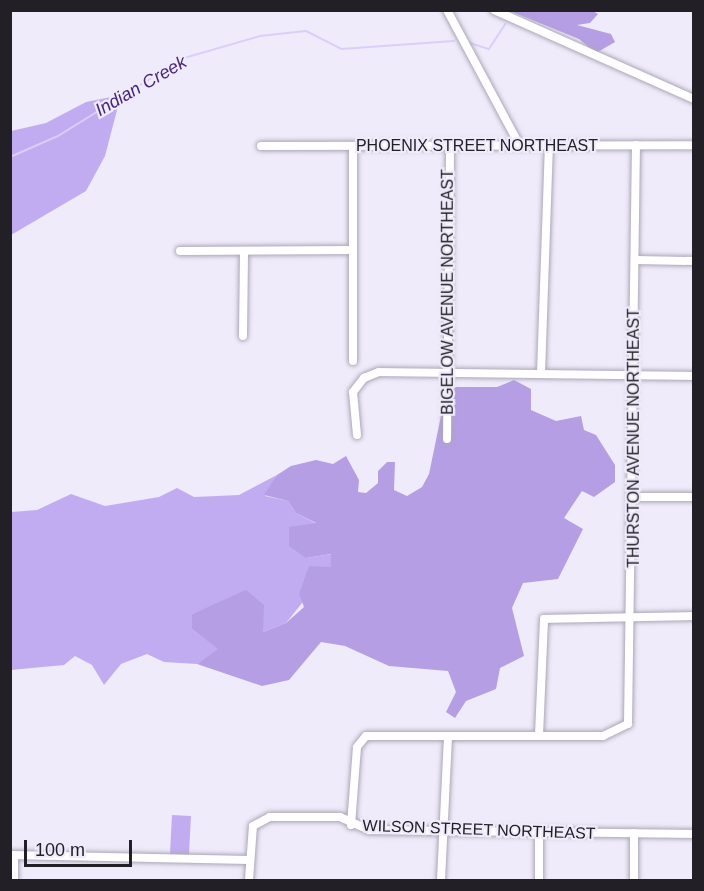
<!DOCTYPE html>
<html>
<head>
<meta charset="utf-8">
<style>
	body { margin:0 }
	#map { position:relative; width:704px; height:891px; overflow:hidden; background:#efebfa; font-family:Helvetica,sans-serif }
	div>[style] { position:absolute }
	.green>* { inset:0; background:#c2acf1; transform-origin:0 0 }
	.forest>* { inset:0; background:#b59ee4 }
	.stream>* { height:2px; margin:-1px; padding:0 1px; transform-origin:1px; border-radius:1px; background:#dbcef9 }
	.roads { filter:drop-shadow(0 0 2px #aca7b6) drop-shadow(0 0 2px #aca7b6) }
	.minor>* { height:8px; margin:-4px; padding:0 4px; transform-origin:4px; border-radius:4px; background:#fff }
	span { translate:-50% -50%; white-space:nowrap; text-align:center; line-height:1.15; -webkit-text-stroke:4.5px #efebfa; paint-order:stroke }
	.street-label { font-size:16px; color:#222026 }
	.water-label { font-size:18px; color:#492677; font-style:italic }
	.frame { position:absolute; inset:0; border:12px solid #222026; pointer-events:none }
	.scale { position:absolute; left:24px; top:840px; width:108px; height:27px; box-sizing:border-box; border:3px solid #222026; border-top:0; padding-left:8px; font-size:18px; line-height:21px; white-space:nowrap; color:#222026; -webkit-text-stroke:4px #efebfa; paint-order:stroke }
</style>
</head>
<body>
<div id="map">
	<div class="green">
		<i style="clip-path:polygon(121px 95px,105px 156px,86px 191px,11px 235px,11px 131px,46px 123px,86px 102px)"></i>
		<i style="clip-path:polygon(277px 475px,265px 496px,288px 501px,296px 513px,317px 524px,306px 558px,332px 554px,331px 567px,286px 623px,263px 632px,211px 606px,192px 614px,192px 629px,219px 649px,197px 664px,164px 662px,147px 654px,121px 664px,104px 685px,92px 665px,75px 656px,64px 665px,11px 670px,11px 512px,37px 510px,71px 494px,105px 506px,159px 497px,177px 488px,194px 497px,239px 495px)"></i>
		<i style="left:172px;top:815px;width:19px;height:41px;rotate:3deg"></i>
	</div>
	<div class="forest">
		<i style="clip-path:polygon(510px 11px,593px 11px,598px 14px,590px 23px,577px 25px,611px 34px,615px 42px,596px 53px,579px 39px)"></i>
		<i style="clip-path:polygon(514px 380px,531px 389px,531px 410px,556px 421px,581px 416px,584px 430px,596px 435px,615px 465px,615px 482px,594px 497px,582px 491px,564px 518px,583px 529px,558px 579px,523px 583px,512px 608px,524px 656px,500px 668px,496px 689px,466px 701px,455px 718px,446px 712px,456px 692px,448px 671px,389px 666px,345px 646px,321px 642px,289px 680px,262px 686px,197px 664px,218px 649px,192px 629px,192px 614px,246px 590px,264px 605px,263px 632px,286px 623px,304px 607px,299px 594px,309px 566px,331px 567px,331px 554px,306px 558px,289px 546px,289px 527px,316px 523px,296px 513px,288px 501px,264px 495px,277px 475px,291px 466px,316px 460px,333px 464px,346px 456px,359px 480px,358px 492px,366px 493px,378px 483px,378px 471px,387px 462px,395px 462px,394px 490px,407px 496px,422px 487px,429px 474px,442px 411px,454px 387px,497px 387px)"></i>
	</div>
	<div class="stream">
		<i style="left:467px;top:42px;width:23px;rotate:18deg"></i>
		<i style="left:489px;top:49px;width:30px;rotate:-57deg"></i>
		<i style="left:10px;top:157px;width:52px;rotate:-23.6deg"></i>
		<i style="left:58px;top:136px;width:148px;rotate:-31.8deg"></i>
		<i style="left:184px;top:58px;width:79px;rotate:-16.1deg"></i>
		<i style="left:260px;top:36px;width:46px;rotate:-6.2deg"></i>
		<i style="left:306px;top:31px;width:39px;rotate:27deg"></i>
		<i style="left:341px;top:49px;width:113px;rotate:-4deg"></i>
	</div>
	<div class="roads">
		<div class="minor">
			<i style="left:447px;top:10px;width:152px;rotate:61.8deg"></i>
			<i style="left:494px;top:10px;width:219px;rotate:24deg"></i>
			<i style="left:261px;top:146px;width:433px;rotate:-0.1deg"></i>
			<i style="left:353px;top:147px;width:214px;rotate:90deg"></i>
			<i style="left:180px;top:251px;width:173px;rotate:-0.3deg"></i>
			<i style="left:635px;top:260px;width:59px;rotate:1deg"></i>
			<i style="left:243px;top:336px;width:85px;rotate:-89.3deg"></i>
			<i style="left:541px;top:373px;width:228px;rotate:-88deg"></i>
			<i style="left:357px;top:435px;width:43px;rotate:-95.3deg"></i>
			<i style="left:353px;top:392px;width:18px;rotate:-52deg"></i>
			<i style="left:364px;top:378px;width:16px;rotate:-22deg"></i>
			<i style="left:379px;top:372px;width:315px;rotate:0.7deg"></i>
			<i style="left:447px;top:439px;width:293px;rotate:-89.4deg"></i>
			<i style="left:634px;top:497px;width:60px"></i>
			<i style="left:539px;top:735px;width:116px;rotate:-87.5deg"></i>
			<i style="left:544px;top:619px;width:150px;rotate:-1.1deg"></i>
			<i style="left:351px;top:825px;width:78px;rotate:-85.6deg"></i>
			<i style="left:357px;top:747px;width:14px;rotate:-51deg"></i>
			<i style="left:366px;top:736px;width:237px"></i>
			<i style="left:603px;top:736px;width:28px;rotate:-26deg"></i>
			<i style="left:628px;top:724px;width:579px;rotate:-89.21deg"></i>
			<i style="left:634px;top:833px;width:47px;rotate:90deg"></i>
			<i style="left:10px;top:855px;width:239px;rotate:1.2deg"></i>
			<i style="left:14px;top:880px;width:25px;rotate:-90deg"></i>
			<i style="left:249px;top:880px;width:54px;rotate:-85.8deg"></i>
			<i style="left:253px;top:826px;width:19px;rotate:-28deg"></i>
			<i style="left:270px;top:817px;width:70px"></i>
			<i style="left:340px;top:817px;width:32px;rotate:24deg"></i>
			<i style="left:369px;top:830px;width:325px;rotate:0.7deg"></i>
			<i style="left:441px;top:880px;width:144px;rotate:-87.2deg"></i>
			<i style="left:539px;top:880px;width:47px;rotate:-90deg"></i>
		</div>
	</div>
	<div class="street-label">
		<span style="left:477px;top:146px">PHOENIX STREET NORTHEAST</span>
		<span style="left:448px;top:292px;rotate:-90deg">BIGELOW AVENUE NORTHEAST</span>
		<span style="left:634px;top:438px;rotate:-90deg">THURSTON AVENUE NORTHEAST</span>
		<span style="left:479px;top:830px;rotate:2deg">WILSON STREET NORTHEAST</span>
	</div>
	<div class="water-label">
		<span style="left:141px;top:86px;rotate:-30deg">Indian Creek</span>
	</div>
	<div class="frame"></div>
	<div class="scale">100 m</div>
</div>
</body>
</html>
